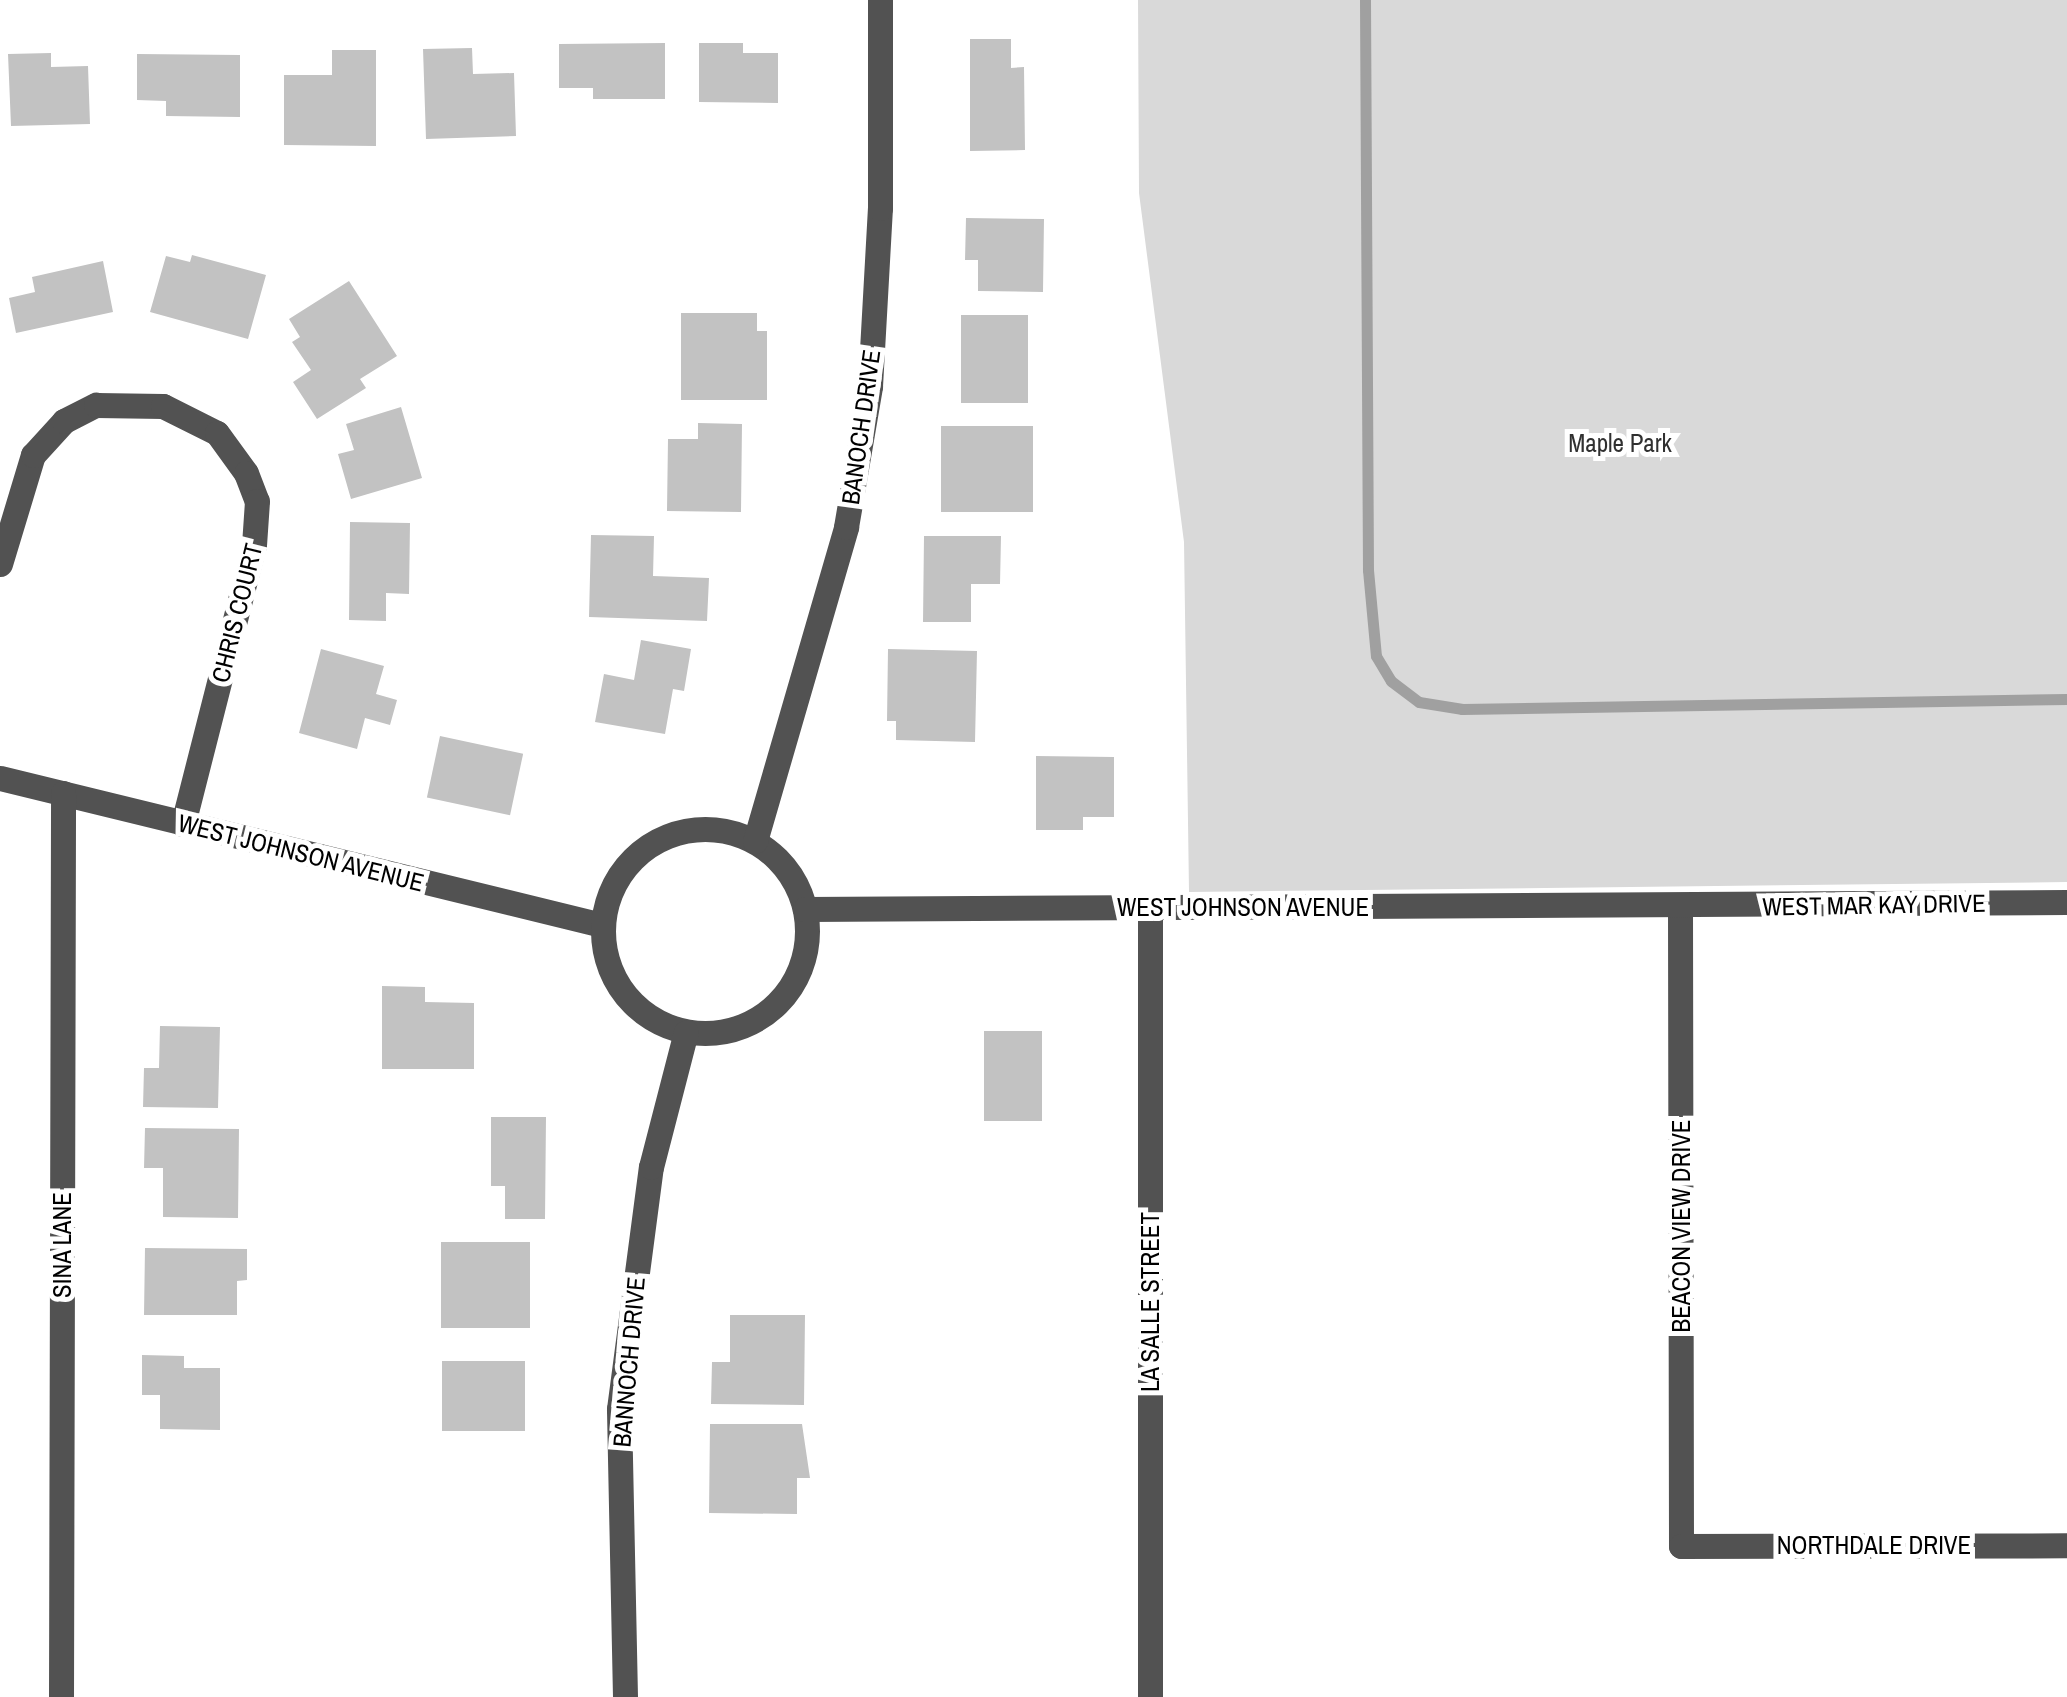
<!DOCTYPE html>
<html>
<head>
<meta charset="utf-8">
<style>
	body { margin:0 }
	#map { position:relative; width:2067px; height:1697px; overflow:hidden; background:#fff; font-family:"Archivo Narrow",sans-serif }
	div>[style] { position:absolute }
	.green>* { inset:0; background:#d9d9d9 }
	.stream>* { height:11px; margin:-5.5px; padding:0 5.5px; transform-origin:5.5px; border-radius:5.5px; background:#a0a0a0 }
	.building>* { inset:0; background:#c2c2c2; transform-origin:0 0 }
	.minor>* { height:25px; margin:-12.5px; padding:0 12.5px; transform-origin:12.5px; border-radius:12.5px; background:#525252 }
	.minor>.ring { margin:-12.5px; padding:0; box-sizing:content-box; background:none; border:25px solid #525252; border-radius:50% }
	span { translate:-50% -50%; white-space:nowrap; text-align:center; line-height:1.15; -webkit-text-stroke:10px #fff; paint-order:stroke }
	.street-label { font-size:25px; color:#000 }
	.park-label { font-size:25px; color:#303030 }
</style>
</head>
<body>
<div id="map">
	<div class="green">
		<i style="clip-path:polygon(1138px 0,2067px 0,2067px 882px,1189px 892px,1184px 542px,1139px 193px)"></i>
	</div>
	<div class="stream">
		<i style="left:1365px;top:0;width:570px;rotate:89.7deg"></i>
		<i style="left:1368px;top:570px;width:86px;rotate:84.7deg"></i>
		<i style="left:1376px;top:656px;width:29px;rotate:59deg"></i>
		<i style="left:1391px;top:681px;width:35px;rotate:37deg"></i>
		<i style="left:1419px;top:702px;width:44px;rotate:9.2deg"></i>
		<i style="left:1462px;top:709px;width:605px;rotate:-0.95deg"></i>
	</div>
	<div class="building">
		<i style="clip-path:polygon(970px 39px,1011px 39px,1011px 68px,1024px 67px,1025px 150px,970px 151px)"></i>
		<i style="clip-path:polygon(665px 43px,665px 99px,593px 99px,593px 88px,559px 88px,559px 44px)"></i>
		<i style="clip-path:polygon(699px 43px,743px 43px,743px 53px,778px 53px,778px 103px,699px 102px)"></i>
		<i style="clip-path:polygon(472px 48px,473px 74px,514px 73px,516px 136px,426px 139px,423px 49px)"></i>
		<i style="clip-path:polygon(332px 50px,376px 50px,376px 146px,284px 145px,284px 75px,332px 75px)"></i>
		<i style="clip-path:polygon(51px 53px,51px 67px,88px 66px,90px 124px,11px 126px,8px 54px)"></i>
		<i style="clip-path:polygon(137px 54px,240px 55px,240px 117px,166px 116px,166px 101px,137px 100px)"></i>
		<i style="clip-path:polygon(966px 218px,1044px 219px,1043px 292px,978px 291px,978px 260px,965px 260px)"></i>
		<i style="clip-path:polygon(192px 255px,266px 275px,248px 339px,150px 312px,166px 256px,190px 262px)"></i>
		<i style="clip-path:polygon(103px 261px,113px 312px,16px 333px,9px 298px,35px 292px,32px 277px)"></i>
		<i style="clip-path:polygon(349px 281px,397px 356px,360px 379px,366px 388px,317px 419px,293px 382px,311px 370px,292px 342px,300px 337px,289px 319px)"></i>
		<i style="clip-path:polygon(681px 313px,757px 313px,757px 331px,767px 331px,767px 400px,681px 400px)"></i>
		<i style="left:961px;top:315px;width:67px;height:88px"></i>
		<i style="clip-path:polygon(401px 407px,422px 478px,351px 499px,338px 454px,354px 450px,346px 424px)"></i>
		<i style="clip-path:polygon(698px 423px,742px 424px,741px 512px,667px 511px,668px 439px,698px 439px)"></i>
		<i style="left:941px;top:426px;width:92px;height:86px"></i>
		<i style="clip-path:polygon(350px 522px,410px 523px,409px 594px,386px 593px,386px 621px,349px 620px)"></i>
		<i style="clip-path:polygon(591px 535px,654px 536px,653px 576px,709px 578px,707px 621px,589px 617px)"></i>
		<i style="clip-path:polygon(924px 536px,1001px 536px,1000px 584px,971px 584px,971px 622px,923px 622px)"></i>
		<i style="clip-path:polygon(641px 640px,691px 649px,684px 691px,673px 689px,665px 734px,595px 722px,604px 674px,634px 680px)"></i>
		<i style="clip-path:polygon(321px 649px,384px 666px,376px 694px,397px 700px,390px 725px,365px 718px,357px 749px,299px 733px)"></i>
		<i style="clip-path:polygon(888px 649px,977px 651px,975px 742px,896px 740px,896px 721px,887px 721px)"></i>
		<i style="left:440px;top:736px;width:85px;height:63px;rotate:12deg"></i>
		<i style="clip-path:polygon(1036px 756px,1114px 757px,1114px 817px,1083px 817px,1083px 830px,1036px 830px)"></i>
		<i style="clip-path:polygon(382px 986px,425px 987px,425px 1002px,474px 1003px,474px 1069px,382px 1069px)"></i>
		<i style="clip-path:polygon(160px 1026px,220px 1027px,218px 1108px,143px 1107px,144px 1068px,159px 1068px)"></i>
		<i style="left:984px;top:1031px;width:58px;height:90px"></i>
		<i style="clip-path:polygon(491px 1117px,546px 1117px,545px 1219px,505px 1219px,505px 1186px,491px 1186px)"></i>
		<i style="clip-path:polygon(145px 1128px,239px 1129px,238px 1218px,163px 1217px,163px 1168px,144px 1168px)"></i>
		<i style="left:441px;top:1242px;width:89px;height:86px"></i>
		<i style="clip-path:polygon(145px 1248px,247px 1249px,247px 1280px,237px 1281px,237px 1315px,144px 1315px)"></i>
		<i style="clip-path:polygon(730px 1315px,805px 1315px,804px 1405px,711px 1404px,712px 1362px,730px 1362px)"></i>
		<i style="clip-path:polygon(142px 1355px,184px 1356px,184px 1368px,220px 1368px,220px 1430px,160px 1429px,160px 1395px,142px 1395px)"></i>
		<i style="left:442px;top:1361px;width:83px;height:70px"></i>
		<i style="clip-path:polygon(710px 1424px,802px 1424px,810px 1478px,797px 1478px,797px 1514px,709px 1513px)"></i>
	</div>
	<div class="minor">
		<i style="left:0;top:564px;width:114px;rotate:-73.2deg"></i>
		<i style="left:33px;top:455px;width:46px;rotate:-47.6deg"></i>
		<i style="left:64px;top:421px;width:36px;rotate:-27deg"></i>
		<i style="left:96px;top:405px;width:67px;rotate:0.9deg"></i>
		<i style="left:163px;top:406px;width:60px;rotate:26.6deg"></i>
		<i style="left:217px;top:433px;width:49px;rotate:54.1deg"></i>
		<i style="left:246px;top:473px;width:30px;rotate:69deg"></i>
		<i style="left:257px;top:501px;width:44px;rotate:93.9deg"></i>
		<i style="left:254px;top:545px;width:288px;rotate:104.3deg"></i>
		<i style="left:0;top:778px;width:620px;rotate:13.72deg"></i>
		<i class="ring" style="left:603px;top:829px;width:179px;height:179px"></i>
		<i style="left:755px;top:841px;width:327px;rotate:-73.8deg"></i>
		<i style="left:846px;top:527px;width:143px;rotate:-80.3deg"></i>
		<i style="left:870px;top:386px;width:178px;rotate:-86.8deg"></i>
		<i style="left:880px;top:208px;width:208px;rotate:-90deg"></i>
		<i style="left:1680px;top:907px;width:639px;rotate:89.91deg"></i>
		<i style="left:1681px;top:1546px;width:386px;rotate:-0.1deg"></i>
		<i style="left:805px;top:909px;width:1262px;rotate:-0.32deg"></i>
		<i style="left:61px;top:1697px;width:904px;rotate:-89.87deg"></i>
		<i style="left:625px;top:1697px;width:288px;rotate:-91.2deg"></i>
		<i style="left:619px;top:1409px;width:244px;rotate:-82.5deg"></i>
		<i style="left:651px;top:1167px;width:139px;rotate:-75.5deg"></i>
		<i style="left:1150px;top:1697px;width:790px;rotate:-90deg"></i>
	</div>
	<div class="street-label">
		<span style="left:861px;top:427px;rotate:-82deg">BANOCH DRIVE</span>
		<span style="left:237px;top:613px;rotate:-76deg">CHRIS COURT</span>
		<span style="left:301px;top:853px;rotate:14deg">WEST JOHNSON AVENUE</span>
		<span style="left:1874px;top:905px;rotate:-1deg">WEST MAR KAY DRIVE</span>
		<span style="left:1243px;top:907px">WEST JOHNSON AVENUE</span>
		<span style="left:1681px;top:1226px;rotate:-90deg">BEACON VIEW DRIVE</span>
		<span style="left:62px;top:1245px;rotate:-90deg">SINA LANE</span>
		<span style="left:1150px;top:1302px;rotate:-90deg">LA SALLE STREET</span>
		<span style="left:629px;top:1362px;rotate:-85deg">BANNOCH DRIVE</span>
		<span style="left:1874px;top:1545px">NORTHDALE DRIVE</span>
	</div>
	<div class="park-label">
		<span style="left:1620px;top:443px">Maple Park</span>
	</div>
</div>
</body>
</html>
